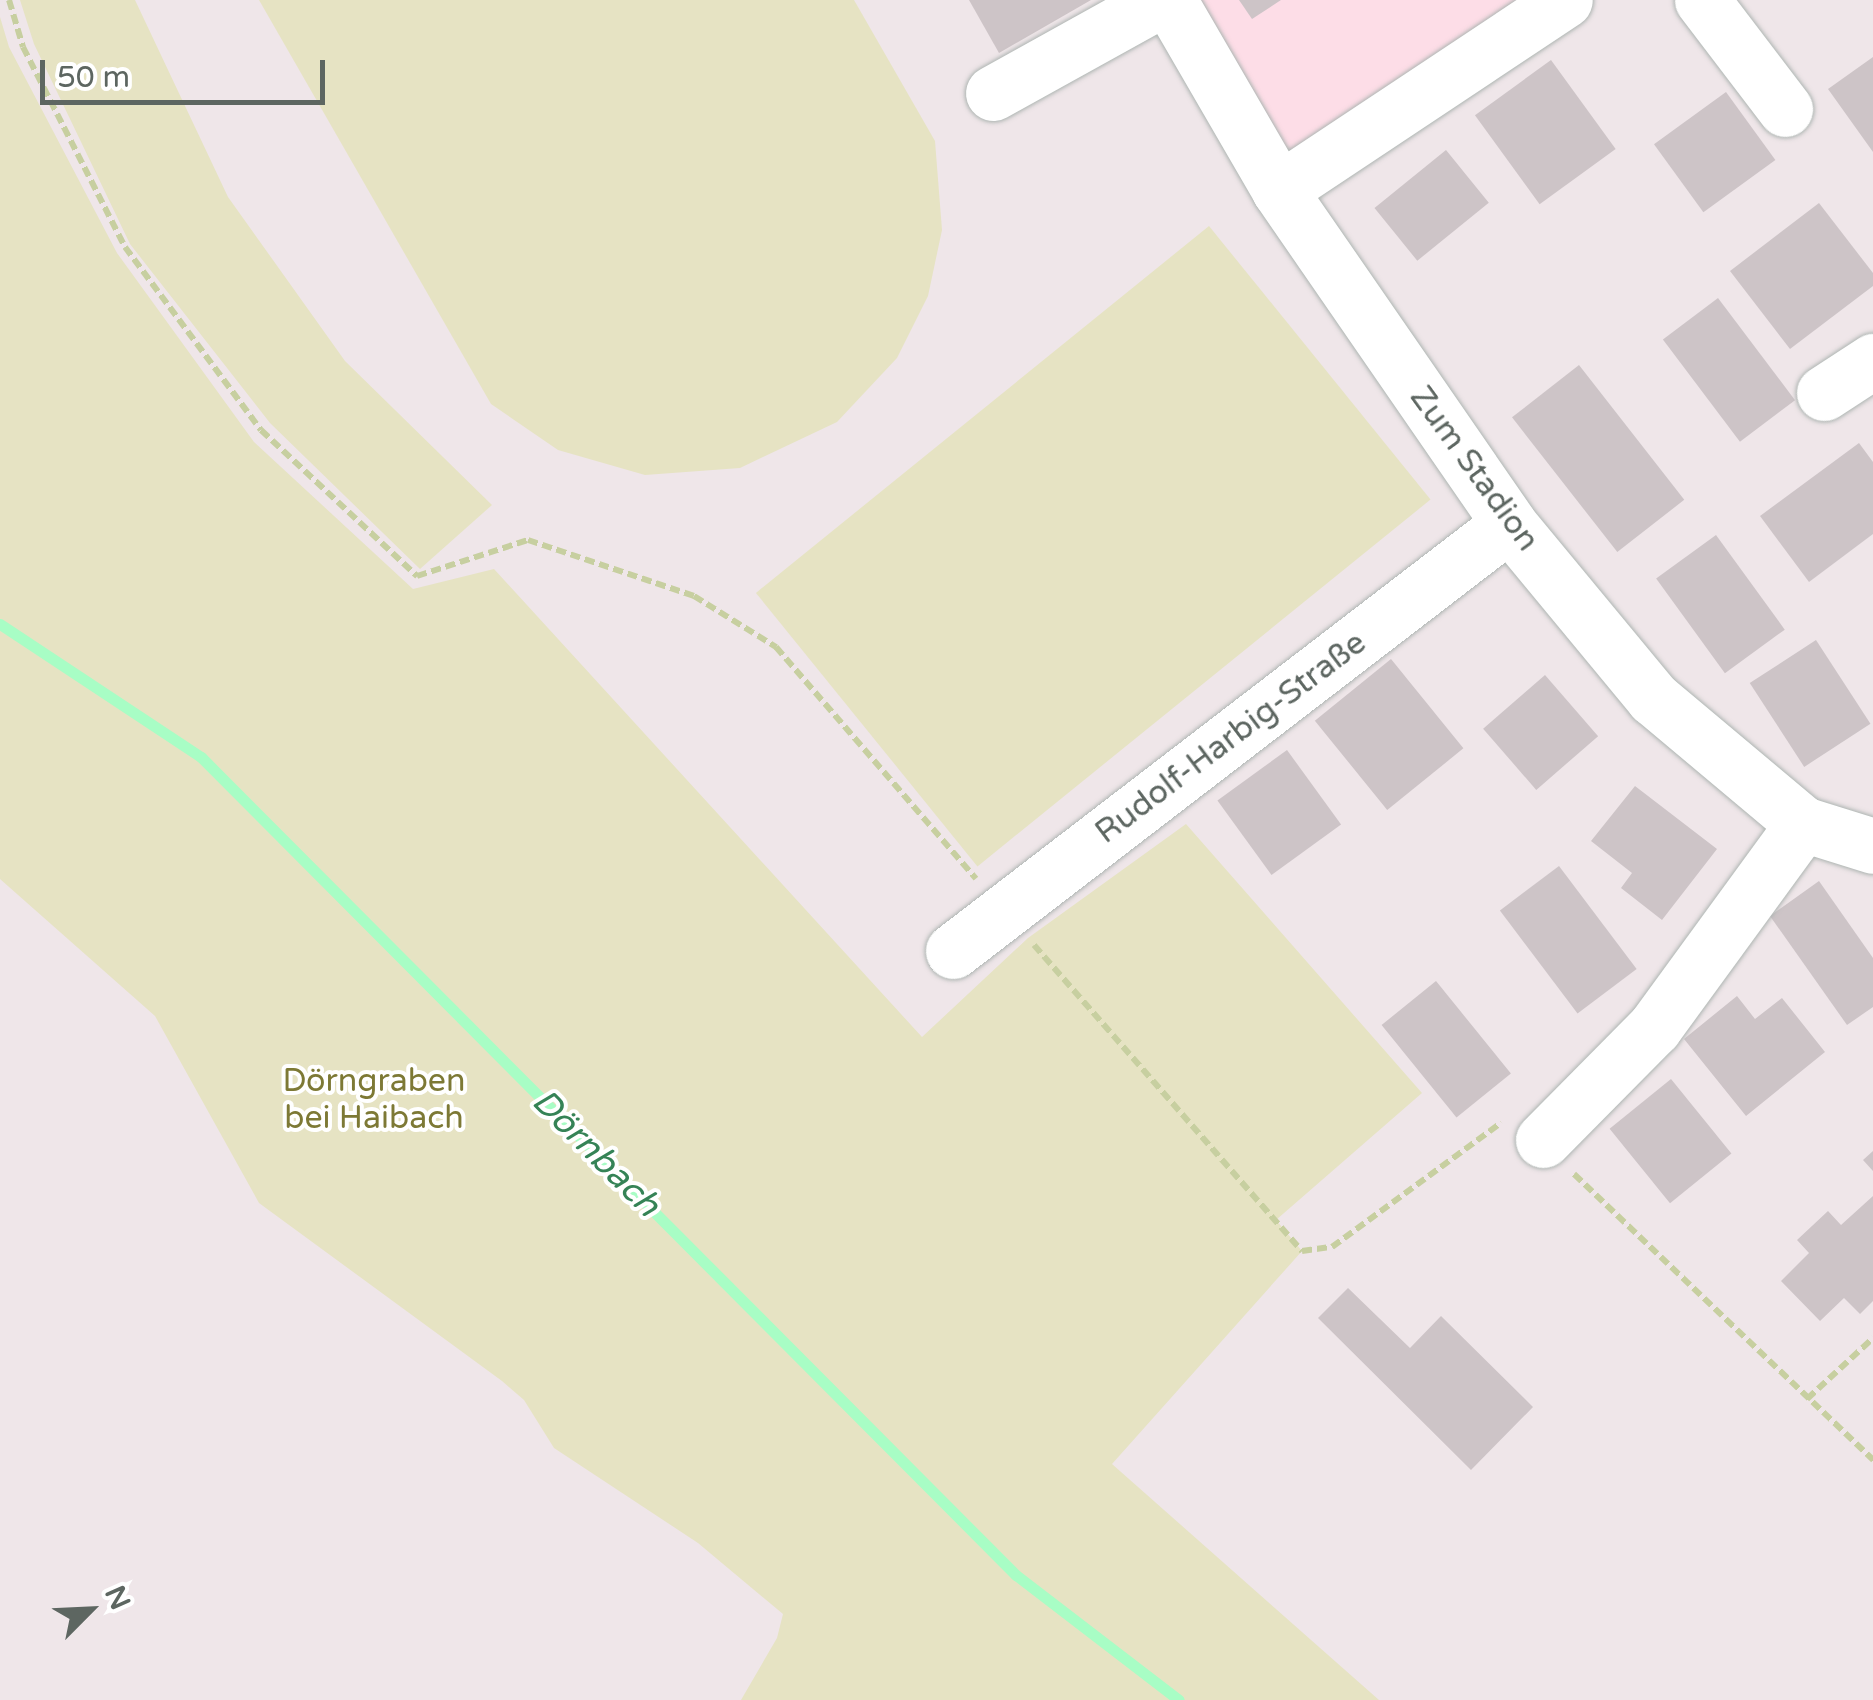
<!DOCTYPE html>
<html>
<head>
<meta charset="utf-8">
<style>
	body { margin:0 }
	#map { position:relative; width:1873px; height:1700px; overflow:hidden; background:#efe6e9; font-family:"Varela Round",sans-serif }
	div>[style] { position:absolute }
	.commercial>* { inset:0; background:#fddde7 }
	.green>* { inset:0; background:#e6e3c3; transform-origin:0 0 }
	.stream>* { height:11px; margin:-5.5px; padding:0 5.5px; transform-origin:5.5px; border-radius:5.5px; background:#a8fdc5 }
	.building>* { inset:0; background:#cdc4c7; transform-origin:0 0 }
	.path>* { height:6px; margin-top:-3px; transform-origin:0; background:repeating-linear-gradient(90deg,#c7cfa0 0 10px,transparent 0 15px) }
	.roads { filter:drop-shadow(0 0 2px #aeb5b2) drop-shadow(0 0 2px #aeb5b2) }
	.minor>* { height:55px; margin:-27.5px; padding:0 27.5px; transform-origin:27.5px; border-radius:27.5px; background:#fff }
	span { translate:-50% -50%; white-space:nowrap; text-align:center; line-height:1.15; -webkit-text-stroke:8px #fff; paint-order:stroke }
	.street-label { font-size:32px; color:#5d6661 }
	.park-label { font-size:32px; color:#7d7935 }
	.water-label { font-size:35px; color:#358356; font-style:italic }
	.north { position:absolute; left:40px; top:1560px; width:100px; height:100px; -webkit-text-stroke:8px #fff; paint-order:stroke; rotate:66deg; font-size:28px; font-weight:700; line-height:40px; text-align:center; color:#5d6661 }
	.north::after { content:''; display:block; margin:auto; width:35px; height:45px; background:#5d6661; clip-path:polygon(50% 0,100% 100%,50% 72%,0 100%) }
	.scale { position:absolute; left:40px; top:60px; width:285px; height:45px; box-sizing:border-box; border:5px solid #5d6661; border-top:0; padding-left:12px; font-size:30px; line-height:35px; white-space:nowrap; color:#5d6661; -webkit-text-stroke:8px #fff; paint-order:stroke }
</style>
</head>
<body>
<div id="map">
	<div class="commercial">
		<i style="clip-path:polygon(1176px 0,1565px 0,1279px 190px)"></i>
	</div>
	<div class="green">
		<i style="clip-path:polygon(20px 0,135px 0,228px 197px,345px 361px,492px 505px,420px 569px,270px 423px,130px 244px,34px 44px)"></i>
		<i style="clip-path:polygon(259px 0,854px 0,935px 141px,942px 230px,928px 296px,897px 358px,837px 422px,740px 468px,645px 475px,558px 450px,491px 404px)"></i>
		<i style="clip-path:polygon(0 17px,9px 47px,117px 253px,254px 442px,413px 589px,494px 569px,922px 1037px,1028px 938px,1186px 824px,1422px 1093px,1276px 1220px,1302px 1251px,1112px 1464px,1379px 1700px,741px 1700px,777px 1638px,783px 1614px,698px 1543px,554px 1448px,524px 1400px,502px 1381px,259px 1203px,155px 1016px,0 879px)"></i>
		<i style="left:1209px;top:226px;width:352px;height:583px;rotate:51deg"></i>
	</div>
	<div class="stream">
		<i style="left:0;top:624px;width:241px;rotate:33.5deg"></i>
		<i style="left:201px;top:757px;width:1155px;rotate:45.11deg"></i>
		<i style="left:1016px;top:1575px;width:205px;rotate:37.5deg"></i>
	</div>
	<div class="building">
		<i style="clip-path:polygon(969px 0,1091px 0,999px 53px)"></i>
		<i style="clip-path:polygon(1239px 0,1281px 0,1252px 19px)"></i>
		<i style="clip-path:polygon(1873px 57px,1873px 152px,1828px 89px)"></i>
		<i style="left:1551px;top:60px;width:110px;height:94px;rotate:54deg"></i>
		<i style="left:1726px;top:92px;width:84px;height:89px;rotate:54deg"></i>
		<i style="left:1446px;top:150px;width:68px;height:92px;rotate:51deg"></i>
		<i style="clip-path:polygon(1819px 203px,1873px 273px,1873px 286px,1790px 349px,1730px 271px)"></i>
		<i style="left:1718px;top:298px;width:128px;height:69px;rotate:53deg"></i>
		<i style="left:1579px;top:365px;width:171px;height:85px;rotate:52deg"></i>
		<i style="clip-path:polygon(1859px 443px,1873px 462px,1873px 534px,1809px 582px,1760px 516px)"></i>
		<i style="left:1716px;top:535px;width:117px;height:74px;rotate:54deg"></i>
		<i style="left:1816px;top:640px;width:100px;height:79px;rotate:57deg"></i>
		<i style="left:1391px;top:659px;width:115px;height:98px;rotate:51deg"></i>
		<i style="left:1545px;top:675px;width:81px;height:82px;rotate:49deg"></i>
		<i style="left:1287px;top:750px;width:92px;height:86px;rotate:54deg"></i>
		<i style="clip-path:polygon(1635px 786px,1717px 849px,1662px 920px,1621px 888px,1632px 873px,1591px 841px)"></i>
		<i style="left:1559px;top:866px;width:129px;height:74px;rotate:53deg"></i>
		<i style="clip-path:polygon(1819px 881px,1873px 958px,1873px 1007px,1847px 1025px,1770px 916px)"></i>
		<i style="left:1436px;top:981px;width:119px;height:70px;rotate:51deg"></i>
		<i style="clip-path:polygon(1737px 996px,1755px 1019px,1782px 998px,1825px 1052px,1746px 1116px,1684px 1039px)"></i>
		<i style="left:1671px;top:1079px;width:96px;height:79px;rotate:51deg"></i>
		<i style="clip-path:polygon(1873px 1151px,1873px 1171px,1863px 1160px)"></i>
		<i style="clip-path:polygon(1873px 1196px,1873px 1301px,1860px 1314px,1844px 1298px,1820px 1321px,1781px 1281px,1809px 1253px,1797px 1240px,1828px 1211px,1841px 1225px)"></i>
		<i style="clip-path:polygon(1348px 1288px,1410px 1348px,1441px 1316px,1533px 1407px,1471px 1470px,1318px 1318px)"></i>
	</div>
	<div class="path">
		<i style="left:9px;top:0;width:49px;rotate:73.4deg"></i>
		<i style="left:23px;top:47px;width:225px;rotate:63deg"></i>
		<i style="left:125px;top:247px;width:228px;rotate:53.4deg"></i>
		<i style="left:261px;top:430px;width:214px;rotate:43.1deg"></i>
		<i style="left:417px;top:576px;width:117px;rotate:-18deg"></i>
		<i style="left:528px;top:540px;width:175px;rotate:18.6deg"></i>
		<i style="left:694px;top:596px;width:97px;rotate:31.9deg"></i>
		<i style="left:776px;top:647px;width:306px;rotate:49.2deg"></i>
		<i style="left:1034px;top:945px;width:407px;rotate:48.8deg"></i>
		<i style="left:1302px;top:1251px;width:30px;rotate:-8deg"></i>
		<i style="left:1332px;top:1247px;width:210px;rotate:-36.3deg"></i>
		<i style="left:1574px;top:1174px;width:414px;rotate:43.7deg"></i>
		<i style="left:1807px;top:1399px;width:90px;rotate:-42.7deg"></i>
	</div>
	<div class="roads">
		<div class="minor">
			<i style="left:1169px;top:0;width:220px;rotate:59.9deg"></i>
			<i style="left:1279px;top:190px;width:406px;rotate:55.4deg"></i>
			<i style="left:1509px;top:524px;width:226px;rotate:50.4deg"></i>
			<i style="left:1653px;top:698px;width:196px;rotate:40deg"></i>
			<i style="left:1803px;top:824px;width:73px;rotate:17.4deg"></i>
			<i style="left:1702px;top:0;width:137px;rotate:52.7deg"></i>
			<i style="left:993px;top:93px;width:192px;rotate:-29deg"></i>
			<i style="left:1279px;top:190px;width:343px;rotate:-33.6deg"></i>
			<i style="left:1824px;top:393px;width:59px;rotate:-33.1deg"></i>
			<i style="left:953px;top:951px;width:701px;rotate:-37.52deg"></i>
			<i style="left:1543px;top:1140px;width:158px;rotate:-45.3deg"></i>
			<i style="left:1654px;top:1028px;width:253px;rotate:-53.9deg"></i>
		</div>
	</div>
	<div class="street-label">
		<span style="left:1474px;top:469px;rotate:54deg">Zum Stadion</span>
		<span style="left:1231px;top:738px;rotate:-37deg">Rudolf-Harbig-Straße</span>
	</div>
	<div class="park-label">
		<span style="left:374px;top:1100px">Dörngraben<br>bei Haibach</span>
	</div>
	<div class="water-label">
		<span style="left:596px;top:1153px;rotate:45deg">Dörnbach</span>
	</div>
	<div class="north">N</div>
	<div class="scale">50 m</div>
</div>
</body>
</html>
